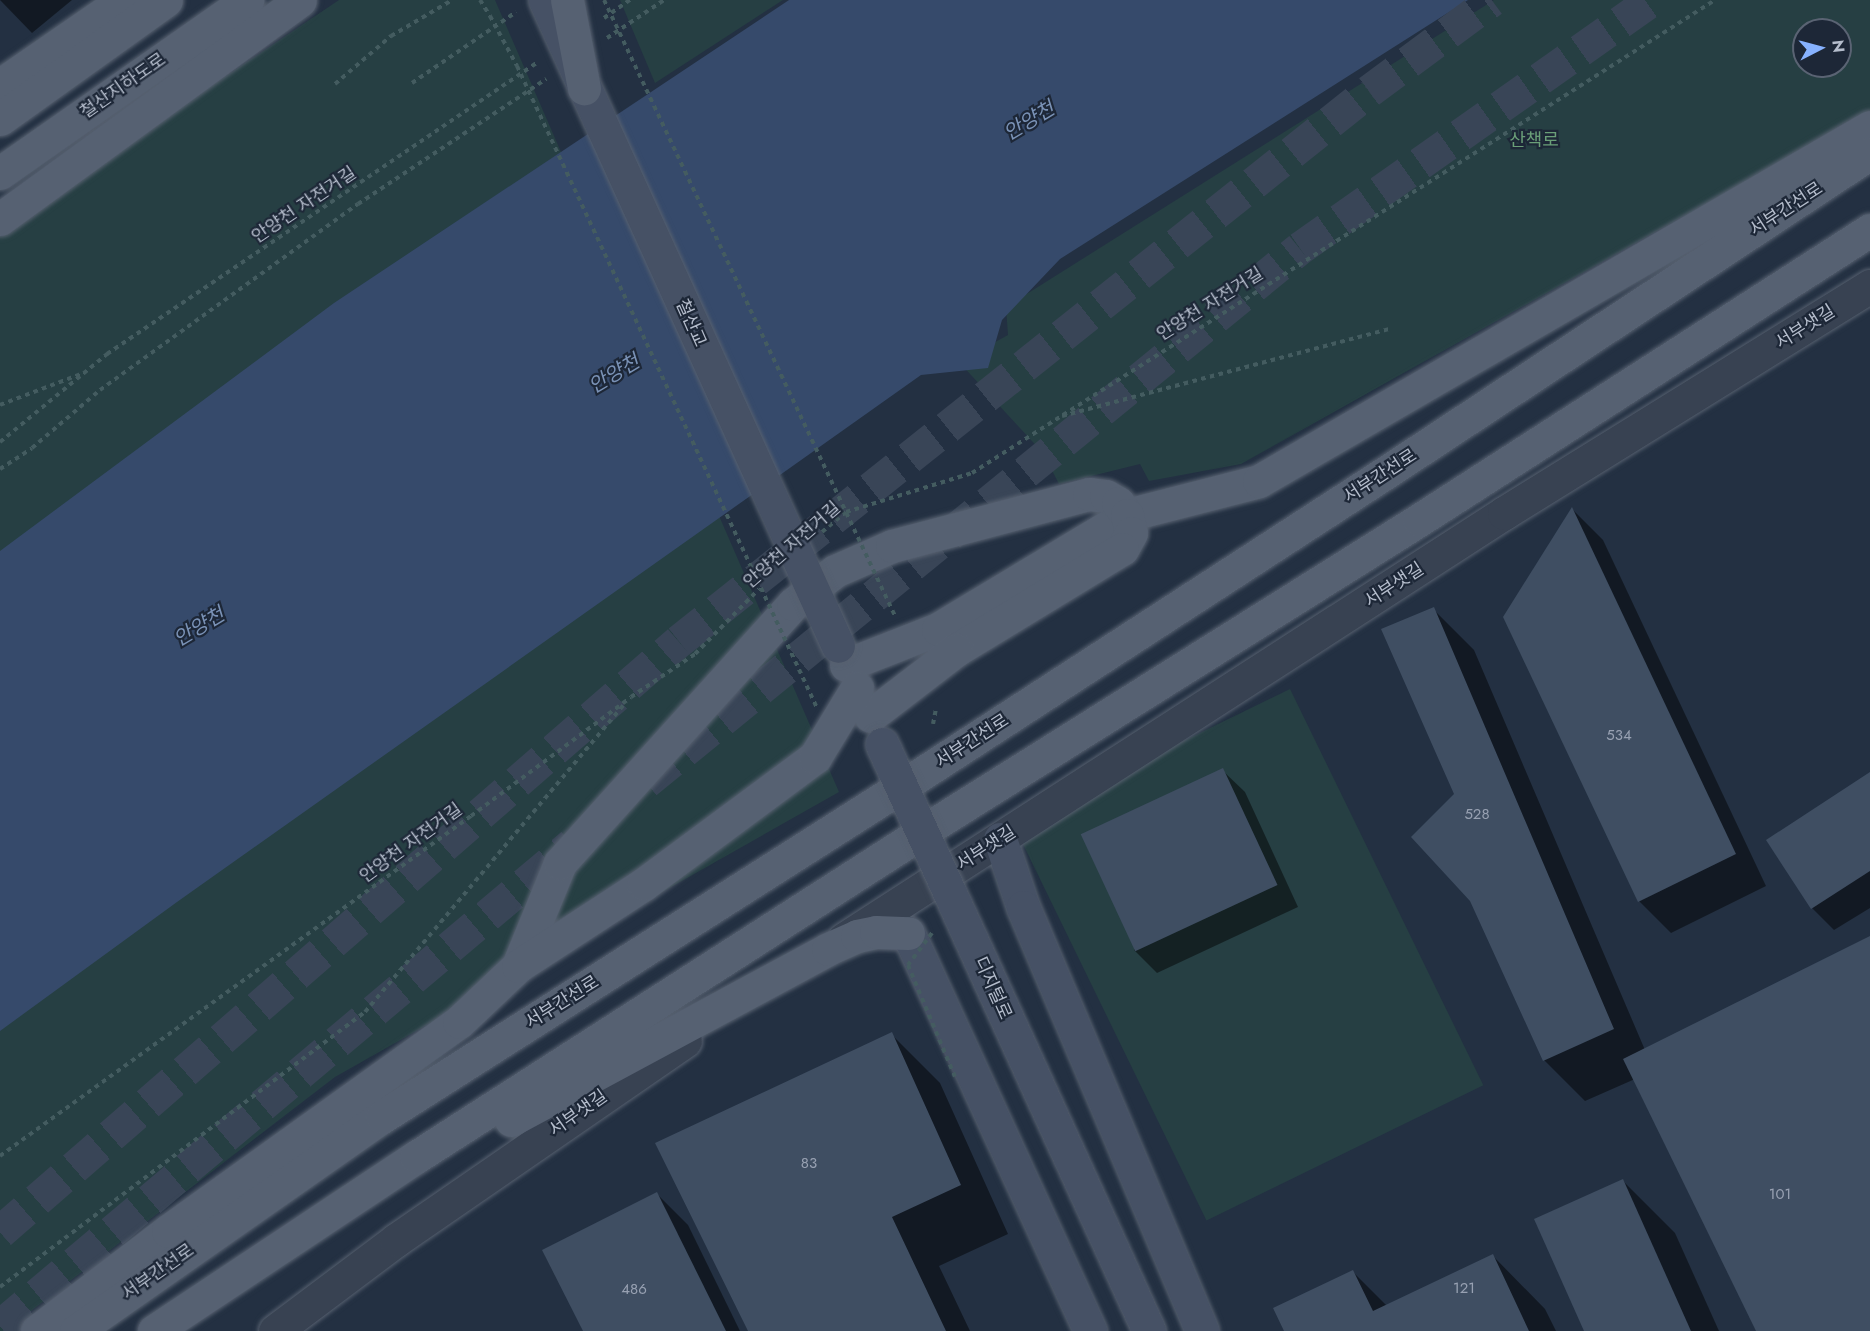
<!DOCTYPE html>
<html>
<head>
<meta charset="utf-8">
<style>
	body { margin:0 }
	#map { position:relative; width:1870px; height:1331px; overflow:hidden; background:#233042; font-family:Jost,"Noto Sans KR",sans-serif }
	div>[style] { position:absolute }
	.green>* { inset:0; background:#263f43; transform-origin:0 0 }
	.water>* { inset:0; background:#364a6b }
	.shadow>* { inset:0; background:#0007 }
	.building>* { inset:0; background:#3f4e62; transform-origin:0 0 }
	.trunk-tunnel>* { height:33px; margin-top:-16.5px; transform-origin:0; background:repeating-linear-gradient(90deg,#394557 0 33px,transparent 0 49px) }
	.path>* { height:4px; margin-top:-2px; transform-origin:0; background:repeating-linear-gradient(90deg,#445c60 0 4.5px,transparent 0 9px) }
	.roads { filter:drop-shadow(0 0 2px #56606f) drop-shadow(0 0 2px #56606f) }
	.minor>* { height:33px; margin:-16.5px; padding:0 16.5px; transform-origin:16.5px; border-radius:16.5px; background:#384252 }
	.secondary>* { height:33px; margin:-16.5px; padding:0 16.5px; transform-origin:16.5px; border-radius:16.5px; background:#465165 }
	.primary>* { height:33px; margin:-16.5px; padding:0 16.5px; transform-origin:16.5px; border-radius:16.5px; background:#566172 }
	.path-bridge>* { height:4px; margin-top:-2px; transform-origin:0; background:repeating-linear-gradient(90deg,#445c60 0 4.5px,transparent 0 9px) }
	.bridges { filter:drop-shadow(0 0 2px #56606f) drop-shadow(0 0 2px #56606f) }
	.secondary-bridge>* { height:33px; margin:-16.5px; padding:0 16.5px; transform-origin:16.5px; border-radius:16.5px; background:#465165 }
	.primary-bridge>* { height:33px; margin:-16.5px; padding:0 16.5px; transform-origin:16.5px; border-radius:16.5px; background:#566172 }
	span { translate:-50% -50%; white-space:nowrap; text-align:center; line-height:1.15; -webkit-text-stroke:4.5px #1d2737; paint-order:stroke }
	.number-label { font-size:15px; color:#98a1b2 }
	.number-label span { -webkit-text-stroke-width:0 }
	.street-label { font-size:18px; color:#b5bdcc }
	.park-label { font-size:18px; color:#6a9f78 }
	.water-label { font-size:20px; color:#7a92b6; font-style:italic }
	.north { position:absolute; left:1792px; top:18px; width:60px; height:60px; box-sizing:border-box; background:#1d2737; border:2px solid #5a6373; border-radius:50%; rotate:84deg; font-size:16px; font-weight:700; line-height:24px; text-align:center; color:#b5bdcc }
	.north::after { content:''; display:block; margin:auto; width:21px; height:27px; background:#87b2ff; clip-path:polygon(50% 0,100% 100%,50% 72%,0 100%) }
</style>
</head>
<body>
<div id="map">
	<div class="green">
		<i style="clip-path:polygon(339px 0,495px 0,839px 792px,335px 1077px,5px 1331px,0 1331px,0 228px)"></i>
		<i style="clip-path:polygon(620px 0,783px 0,655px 83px)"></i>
		<i style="clip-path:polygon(evenodd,1494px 0,1870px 0,1870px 112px,1241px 464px,1149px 481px,1140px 464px,1059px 484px,1043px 453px,959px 362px,1008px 335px,1006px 307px,1494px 0,1804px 30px,1840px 30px,1840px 66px,1804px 66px,1804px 30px)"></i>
		<i style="left:1290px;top:689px;width:441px;height:308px;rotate:64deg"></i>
	</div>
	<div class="water">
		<i style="clip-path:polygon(789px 0,1468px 0,1060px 259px,1002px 320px,988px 368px,921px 375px,177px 902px,0 1031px,0 551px,334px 303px)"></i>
	</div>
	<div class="shadow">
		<i style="clip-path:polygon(0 0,72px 0,32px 33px)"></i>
		<i style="clip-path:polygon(1572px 509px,1603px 540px,1766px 886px,1671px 933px,1639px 901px)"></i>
		<i style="clip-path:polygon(1433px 609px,1474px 650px,1645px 1050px,1870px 938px,1870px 1331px,1757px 1331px,1635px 1079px,1585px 1101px,1544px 1060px,1455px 794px)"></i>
		<i style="clip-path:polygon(1222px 770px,1245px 792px,1298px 907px,1157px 973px,1134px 950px)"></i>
		<i style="clip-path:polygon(1870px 774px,1870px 908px,1834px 930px,1812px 908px)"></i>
		<i style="clip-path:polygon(891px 1034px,940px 1083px,1008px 1234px,939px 1266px,970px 1331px,749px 1331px)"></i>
		<i style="clip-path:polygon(1623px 1181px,1675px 1233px,1719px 1331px,1586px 1331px)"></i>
		<i style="clip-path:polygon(656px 1193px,688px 1225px,740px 1331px,585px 1331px)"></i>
		<i style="clip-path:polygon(1493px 1256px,1545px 1309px,1556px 1331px,1285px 1331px,1353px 1272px,1387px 1306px)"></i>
	</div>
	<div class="building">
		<i style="clip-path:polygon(1572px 507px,1736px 854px,1638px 902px,1503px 617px)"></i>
		<i style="clip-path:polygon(1434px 607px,1614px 1029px,1543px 1061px,1470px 901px,1411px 837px,1454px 794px,1381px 629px)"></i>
		<i style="left:1223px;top:768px;width:129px;height:157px;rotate:65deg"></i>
		<i style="clip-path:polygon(1870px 772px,1870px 871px,1811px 909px,1766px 840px)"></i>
		<i style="clip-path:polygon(1870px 936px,1870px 1331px,1756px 1331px,1623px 1059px)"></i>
		<i style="clip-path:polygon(892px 1032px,961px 1185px,892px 1217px,946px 1331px,748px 1331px,655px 1143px)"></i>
		<i style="clip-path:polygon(1623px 1179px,1691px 1331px,1584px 1331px,1534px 1219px)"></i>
		<i style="clip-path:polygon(657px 1192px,726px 1331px,583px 1331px,542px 1250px)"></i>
		<i style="clip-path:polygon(1493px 1254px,1529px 1331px,1284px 1331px,1273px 1308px,1353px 1270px,1373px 1311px)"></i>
	</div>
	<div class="trunk-tunnel">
		<i style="left:646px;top:782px;width:844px;rotate:-39.23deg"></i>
		<i style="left:1300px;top:248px;width:430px;rotate:-35.2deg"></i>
		<i style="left:0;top:1232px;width:900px;rotate:-41.04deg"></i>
		<i style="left:679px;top:641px;width:882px;rotate:-38.56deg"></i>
		<i style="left:1369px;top:91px;width:153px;rotate:-36.5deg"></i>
		<i style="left:0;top:1326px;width:748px;rotate:-40.12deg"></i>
	</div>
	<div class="path">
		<i style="left:480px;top:0;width:19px;rotate:58deg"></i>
		<i style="left:604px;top:18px;width:32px;rotate:-35deg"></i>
		<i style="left:607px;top:38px;width:69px;rotate:-33.7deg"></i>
		<i style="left:412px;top:83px;width:126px;rotate:-34.3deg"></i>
		<i style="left:335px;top:84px;width:74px;rotate:-40.6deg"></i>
		<i style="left:391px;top:36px;width:71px;rotate:-30.5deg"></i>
		<i style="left:0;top:405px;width:87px;rotate:-20.9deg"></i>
		<i style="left:1062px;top:416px;width:339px;rotate:-14.9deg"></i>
		<i style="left:0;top:442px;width:139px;rotate:-39.4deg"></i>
		<i style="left:107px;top:354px;width:521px;rotate:-34.12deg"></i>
		<i style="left:0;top:469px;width:38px;rotate:-33deg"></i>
		<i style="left:32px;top:448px;width:89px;rotate:-40.5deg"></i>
		<i style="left:100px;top:390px;width:318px;rotate:-35.8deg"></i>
		<i style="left:358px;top:204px;width:226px;rotate:-33.6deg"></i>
		<i style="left:822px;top:532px;width:31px;rotate:-40deg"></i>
		<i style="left:846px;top:512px;width:132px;rotate:-17.2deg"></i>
		<i style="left:972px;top:473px;width:881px;rotate:-32.48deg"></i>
		<i style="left:933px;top:724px;width:16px;rotate:-79deg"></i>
		<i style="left:0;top:1156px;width:581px;rotate:-35.82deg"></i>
		<i style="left:471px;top:816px;width:199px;rotate:-36.6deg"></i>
		<i style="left:631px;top:697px;width:77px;rotate:-33.9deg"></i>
		<i style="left:695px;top:654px;width:91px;rotate:-45.4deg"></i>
		<i style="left:0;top:1287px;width:457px;rotate:-37deg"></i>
		<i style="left:365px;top:1012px;width:405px;rotate:-49.9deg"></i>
	</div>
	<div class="roads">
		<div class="minor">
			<i style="left:844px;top:939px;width:786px;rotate:-32.84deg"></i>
			<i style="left:1504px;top:513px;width:431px;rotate:-31.8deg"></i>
			<i style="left:275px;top:1331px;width:151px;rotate:-36.9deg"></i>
			<i style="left:396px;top:1240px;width:351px;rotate:-34.6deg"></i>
		</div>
		<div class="secondary">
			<i style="left:1000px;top:839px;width:72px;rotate:71.3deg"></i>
			<i style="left:1023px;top:907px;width:460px;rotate:67.1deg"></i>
			<i style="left:908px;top:933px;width:438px;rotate:65.4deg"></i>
		</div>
		<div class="primary">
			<i style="left:0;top:85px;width:150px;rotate:-34.6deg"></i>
			<i style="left:0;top:119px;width:204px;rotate:-35.6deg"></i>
			<i style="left:0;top:173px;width:302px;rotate:-35deg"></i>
			<i style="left:0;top:219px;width:371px;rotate:-36.1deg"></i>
			<i style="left:846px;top:665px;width:99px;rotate:-21.4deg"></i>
			<i style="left:938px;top:629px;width:221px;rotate:-31.1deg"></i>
			<i style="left:1127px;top:515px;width:136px;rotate:-14.4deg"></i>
			<i style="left:1259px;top:481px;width:706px;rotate:-30.09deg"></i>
			<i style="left:518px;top:966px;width:111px;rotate:-67.8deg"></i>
			<i style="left:560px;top:863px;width:348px;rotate:-48deg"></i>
			<i style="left:793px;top:604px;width:53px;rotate:-38.2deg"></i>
			<i style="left:835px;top:571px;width:62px;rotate:-23.7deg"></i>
			<i style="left:892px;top:546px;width:204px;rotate:-14.8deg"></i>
			<i style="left:1089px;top:494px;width:17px;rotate:7deg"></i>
			<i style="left:1106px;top:496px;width:14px;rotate:30deg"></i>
			<i style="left:1118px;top:503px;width:15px;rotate:53deg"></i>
			<i style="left:1127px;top:515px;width:18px;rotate:77deg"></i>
			<i style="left:1131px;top:533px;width:18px;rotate:119deg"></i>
			<i style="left:1122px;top:549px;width:194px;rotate:148.7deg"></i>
			<i style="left:956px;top:650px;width:108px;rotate:142.5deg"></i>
			<i style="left:511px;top:1120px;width:360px;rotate:-28.3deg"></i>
			<i style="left:828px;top:949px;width:32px;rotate:-24deg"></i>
			<i style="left:857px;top:936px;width:19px;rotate:-12deg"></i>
			<i style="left:876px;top:932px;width:32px;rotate:2deg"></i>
			<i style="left:37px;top:1331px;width:165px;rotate:-37.4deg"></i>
			<i style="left:168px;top:1231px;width:358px;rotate:-35.7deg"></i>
			<i style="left:459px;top:1022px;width:81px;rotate:-43.5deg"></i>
			<i style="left:518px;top:966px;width:150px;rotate:-33.1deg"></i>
			<i style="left:644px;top:884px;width:213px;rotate:-36.6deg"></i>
			<i style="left:815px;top:757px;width:81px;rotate:-58.7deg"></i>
			<i style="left:76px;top:1331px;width:373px;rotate:-35deg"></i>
			<i style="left:382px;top:1117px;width:639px;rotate:-32.47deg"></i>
			<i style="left:921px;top:774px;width:560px;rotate:-32.98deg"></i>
			<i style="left:1391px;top:469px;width:574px;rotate:-33.41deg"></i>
			<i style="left:154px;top:1331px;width:315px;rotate:-33.6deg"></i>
			<i style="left:416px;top:1157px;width:624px;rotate:-32.7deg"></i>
			<i style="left:941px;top:820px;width:564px;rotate:-32.11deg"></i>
			<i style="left:1419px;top:520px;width:536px;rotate:-32.74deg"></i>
		</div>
	</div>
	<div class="path-bridge">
		<i style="left:604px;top:0;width:681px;rotate:64.71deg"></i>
		<i style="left:490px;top:16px;width:57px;rotate:61.6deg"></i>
		<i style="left:517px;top:66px;width:709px;rotate:64.95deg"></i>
		<i style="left:932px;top:933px;width:40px;rotate:127deg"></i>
		<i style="left:908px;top:965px;width:121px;rotate:67.2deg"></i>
	</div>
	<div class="bridges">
		<div class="secondary-bridge">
			<i style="left:545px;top:0;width:709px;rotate:65.6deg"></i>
			<i style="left:882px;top:744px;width:645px;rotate:65.54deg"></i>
		</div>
		<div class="primary-bridge">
			<i style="left:567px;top:0;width:90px;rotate:79.1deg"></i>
		</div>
	</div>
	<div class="number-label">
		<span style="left:1619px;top:736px">534</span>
		<span style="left:1477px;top:815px">528</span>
		<span style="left:809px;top:1164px">83</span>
		<span style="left:1780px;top:1195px">101</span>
		<span style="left:1464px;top:1289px">121</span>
		<span style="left:634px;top:1290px">486</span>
	</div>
	<div class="street-label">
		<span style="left:123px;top:86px;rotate:-35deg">철산지하도로</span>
		<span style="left:304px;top:205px;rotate:-34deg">안양천 자전거길</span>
		<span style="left:1786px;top:209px;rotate:-33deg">서부간선로</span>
		<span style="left:1210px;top:304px;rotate:-32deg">안양천 자전거길</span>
		<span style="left:691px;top:323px;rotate:66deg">철산교</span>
		<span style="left:1805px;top:327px;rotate:-32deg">서부샛길</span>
		<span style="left:1380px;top:476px;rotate:-33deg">서부간선로</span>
		<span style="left:792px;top:545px;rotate:-41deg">안양천 자전거길</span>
		<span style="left:1394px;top:585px;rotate:-33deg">서부샛길</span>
		<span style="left:972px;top:741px;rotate:-33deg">서부간선로</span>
		<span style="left:411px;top:843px;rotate:-36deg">안양천 자전거길</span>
		<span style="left:986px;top:848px;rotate:-33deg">서부샛길</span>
		<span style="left:993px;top:988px;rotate:66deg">디지털로</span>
		<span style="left:562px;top:1002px;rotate:-32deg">서부간선로</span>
		<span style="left:578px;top:1113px;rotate:-35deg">서부샛길</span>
		<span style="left:158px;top:1272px;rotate:-35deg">서부간선로</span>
	</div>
	<div class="park-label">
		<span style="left:1534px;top:140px">산책로</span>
	</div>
	<div class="water-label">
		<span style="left:1029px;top:121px;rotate:-31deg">안양천</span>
		<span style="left:614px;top:374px;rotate:-31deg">안양천</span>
		<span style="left:199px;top:627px;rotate:-31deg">안양천</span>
	</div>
	<div class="north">N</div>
</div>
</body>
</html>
